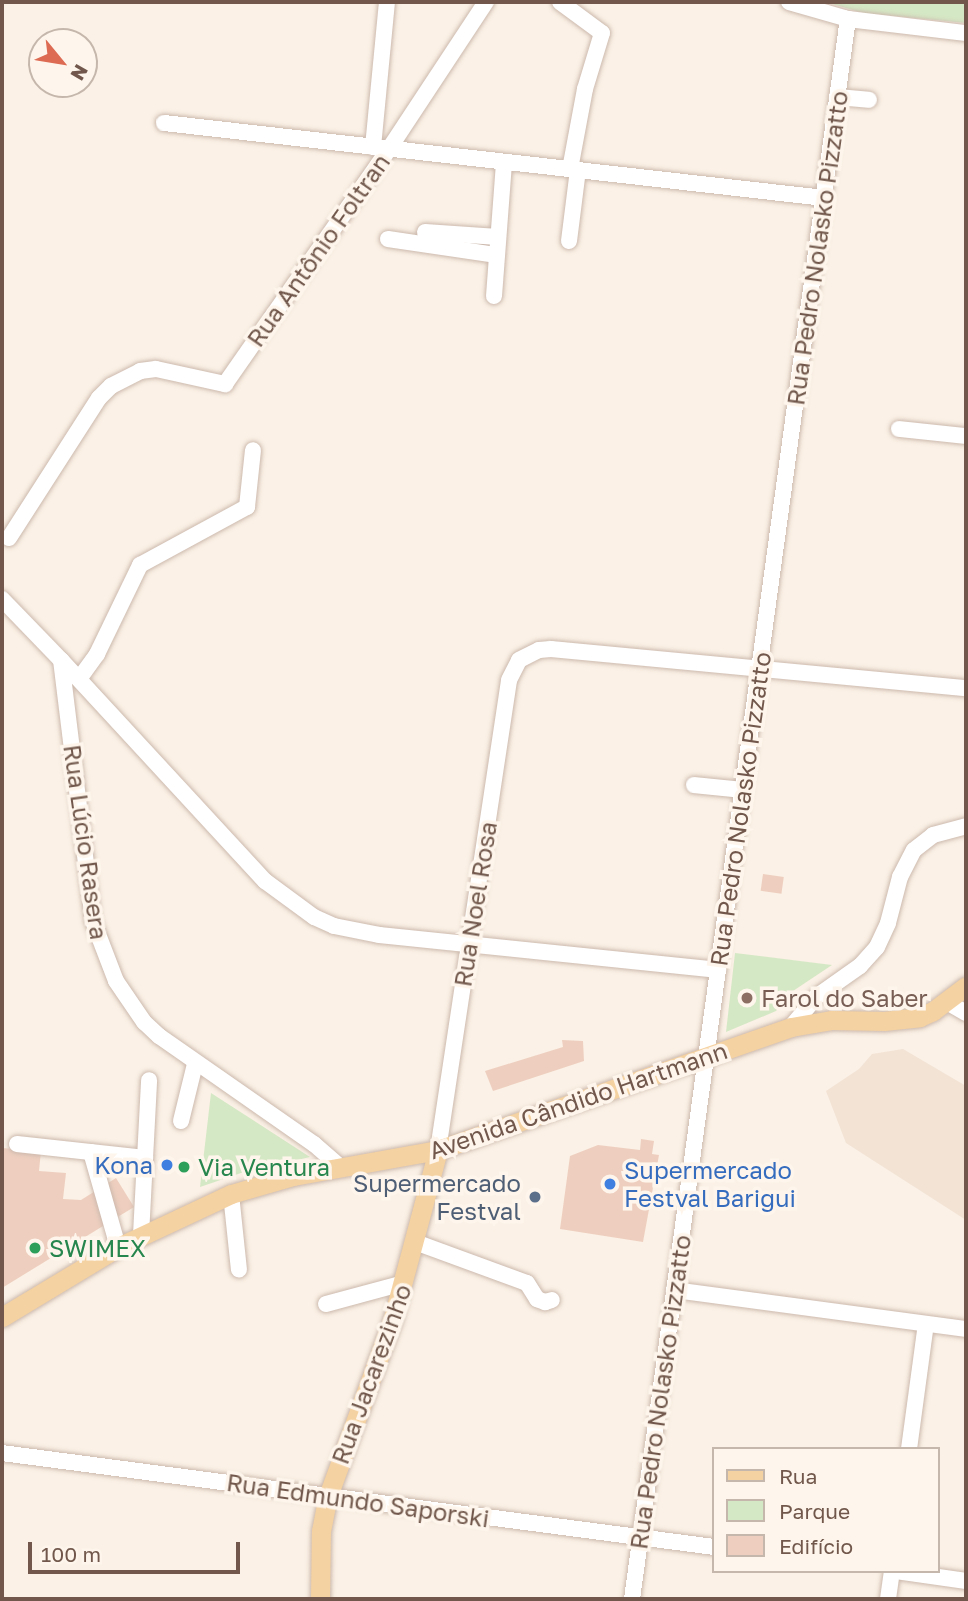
<!DOCTYPE html>
<html>
<head>
<meta charset="utf-8">
<style>
	body { margin:0 }
	#map { position:relative; width:968px; height:1601px; overflow:hidden; background:#fbf1e6; font-family:"Golos Text",sans-serif }
	div>[style] { position:absolute }
	.residential>* { inset:0; background:#f2e3d5 }
	.green>* { inset:0; background:#d5e8c5 }
	.building>* { inset:0; background:#eecfbf; transform-origin:0 0 }
	.roads { filter:drop-shadow(0 0 2px #ccb9ad) drop-shadow(0 0 2px #ccb9ad) }
	.minor>* { height:16px; margin:-8px; padding:0 8px; transform-origin:8px; border-radius:8px; background:#fff }
	.major>* { height:19px; margin:-9.5px; padding:0 9.5px; transform-origin:9.5px; border-radius:9.5px; background:#f5d2a2 }
	.dots>* { width:19px; height:19px; translate:-50% -50%; box-sizing:border-box; border:4px solid #fef6ec; border-radius:50% }
	span { translate:-50% -50%; white-space:nowrap; text-align:center; line-height:1.15; -webkit-text-stroke:7px #fef6ec; paint-order:stroke }
	.street-label { font-size:24px; color:#72584c }
	.education-label { font-size:24px; color:#785e54 }
	.left { translate:0 -50%; text-align:left }
	.shop-label { font-size:24px; color:#366cbe }
	.right { translate:-100% -50%; text-align:right }
	.leisure-label { font-size:24px; color:#27864d }
	.service-label { font-size:24px; color:#4e5e75 }
	.frame { position:absolute; inset:0; border:4px solid #72584c; pointer-events:none }
	.legend { position:absolute; left:712px; top:1447px; width:228px; height:126px; box-sizing:border-box; background:#fef6ec; border:2px solid #c6b7ac; margin:0; padding:9px 12px; list-style:none; font-size:21px; color:#72584c }
	.legend li { display:flex; align-items:center; gap:14px; height:35px }
	.legend b { width:35px; border:2px solid #c6b7ac }
	.north { position:absolute; left:28px; top:28px; width:70px; height:70px; box-sizing:border-box; background:#fef6ec; border:2px solid #c6b7ac; border-radius:50%; rotate:120deg; font-size:19px; font-weight:700; line-height:28px; text-align:center; color:#72584c }
	.north::after { content:''; display:block; margin:auto; width:24px; height:32px; background:#dd6a53; clip-path:polygon(50% 0,100% 100%,50% 72%,0 100%) }
	.scale { position:absolute; left:28px; top:1542px; width:212px; height:32px; box-sizing:border-box; border:4px solid #72584c; border-top:0; padding-left:9px; font-size:21px; line-height:24px; white-space:nowrap; color:#72584c; -webkit-text-stroke:5px #fef6ec; paint-order:stroke }
</style>
</head>
<body>
<div id="map">
	<div class="residential">
		<i style="clip-path:polygon(903px 1049px,966px 1086px,966px 1220px,846px 1143px,826px 1091px,859px 1069px,872px 1054px)"></i>
	</div>
	<div class="green">
		<i style="clip-path:polygon(826px 2px,966px 2px,966px 23px,863px 13px)"></i>
		<i style="clip-path:polygon(735px 953px,832px 965px,790px 993px,776px 1011px,726px 1032px)"></i>
		<i style="clip-path:polygon(211px 1093px,310px 1157px,241px 1173px,200px 1187px)"></i>
	</div>
	<div class="building">
		<i style="left:763px;top:874px;width:21px;height:17px;rotate:8deg"></i>
		<i style="clip-path:polygon(562px 1040px,583px 1041px,584px 1061px,493px 1091px,485px 1071px,563px 1047px)"></i>
		<i style="clip-path:polygon(641px 1139px,654px 1141px,652px 1154px,659px 1155px,643px 1242px,560px 1229px,570px 1156px,598px 1145px,640px 1150px)"></i>
		<i style="clip-path:polygon(2px 1148px,41px 1151px,39px 1171px,66px 1173px,63px 1199px,81px 1200px,116px 1178px,134px 1207px,2px 1288px)"></i>
	</div>
	<div class="roads">
		<div class="minor">
			<i style="left:560px;top:2px;width:52px;rotate:36.4deg"></i>
			<i style="left:602px;top:33px;width:59px;rotate:106.9deg"></i>
			<i style="left:585px;top:89px;width:81px;rotate:100.6deg"></i>
			<i style="left:789px;top:2px;width:61px;rotate:16.1deg"></i>
			<i style="left:848px;top:19px;width:119px;rotate:6.8deg"></i>
			<i style="left:837px;top:97px;width:32px;rotate:5deg"></i>
			<i style="left:164px;top:123px;width:664px;rotate:6.48deg"></i>
			<i style="left:373px;top:147px;width:146px;rotate:-84.5deg"></i>
			<i style="left:425px;top:232px;width:73px;rotate:3.9deg"></i>
			<i style="left:388px;top:239px;width:110px;rotate:8.4deg"></i>
			<i style="left:569px;top:241px;width:72px;rotate:-82.8deg"></i>
			<i style="left:494px;top:296px;width:134px;rotate:-85.7deg"></i>
			<i style="left:899px;top:429px;width:67px;rotate:6deg"></i>
			<i style="left:9px;top:538px;width:166px;rotate:-57.3deg"></i>
			<i style="left:99px;top:398px;width:17px;rotate:-45deg"></i>
			<i style="left:111px;top:386px;width:33px;rotate:-27deg"></i>
			<i style="left:140px;top:371px;width:16px;rotate:-7deg"></i>
			<i style="left:156px;top:369px;width:71px;rotate:12.3deg"></i>
			<i style="left:225px;top:384px;width:287px;rotate:-55.1deg"></i>
			<i style="left:389px;top:149px;width:176px;rotate:-56.6deg"></i>
			<i style="left:2px;top:599px;width:85px;rotate:46deg"></i>
			<i style="left:61px;top:660px;width:301px;rotate:47.3deg"></i>
			<i style="left:265px;top:881px;width:61px;rotate:36.3deg"></i>
			<i style="left:314px;top:917px;width:22px;rotate:24deg"></i>
			<i style="left:334px;top:926px;width:47px;rotate:11.1deg"></i>
			<i style="left:380px;top:935px;width:340px;rotate:5.9deg"></i>
			<i style="left:61px;top:660px;width:263px;rotate:83deg"></i>
			<i style="left:93px;top:921px;width:64px;rotate:69deg"></i>
			<i style="left:116px;top:981px;width:50px;rotate:55.7deg"></i>
			<i style="left:144px;top:1022px;width:21px;rotate:43deg"></i>
			<i style="left:159px;top:1036px;width:189px;rotate:34.9deg"></i>
			<i style="left:314px;top:1144px;width:35px;rotate:41deg"></i>
			<i style="left:79px;top:679px;width:31px;rotate:-54deg"></i>
			<i style="left:97px;top:654px;width:99px;rotate:-64.2deg"></i>
			<i style="left:140px;top:565px;width:122px;rotate:-28.5deg"></i>
			<i style="left:247px;top:507px;width:57px;rotate:-84deg"></i>
			<i style="left:694px;top:785px;width:49px;rotate:5.8deg"></i>
			<i style="left:947px;top:1002px;width:22px;rotate:30deg"></i>
			<i style="left:791px;top:1027px;width:39px;rotate:-50deg"></i>
			<i style="left:816px;top:997px;width:54px;rotate:-35.2deg"></i>
			<i style="left:860px;top:966px;width:25px;rotate:-48deg"></i>
			<i style="left:877px;top:947px;width:26px;rotate:-65deg"></i>
			<i style="left:888px;top:923px;width:48px;rotate:-75.4deg"></i>
			<i style="left:900px;top:877px;width:30px;rotate:-63deg"></i>
			<i style="left:914px;top:850px;width:24px;rotate:-38deg"></i>
			<i style="left:933px;top:835px;width:34px;rotate:-15deg"></i>
			<i style="left:181px;top:1121px;width:59px;rotate:-76.2deg"></i>
			<i style="left:17px;top:1144px;width:129px;rotate:6.2deg"></i>
			<i style="left:438px;top:1150px;width:475px;rotate:-81.4deg"></i>
			<i style="left:509px;top:680px;width:22px;rotate:-63deg"></i>
			<i style="left:519px;top:660px;width:22px;rotate:-27deg"></i>
			<i style="left:539px;top:650px;width:12px;rotate:-5deg"></i>
			<i style="left:551px;top:649px;width:417px;rotate:5.4deg"></i>
			<i style="left:91px;top:1152px;width:99px;rotate:74.1deg"></i>
			<i style="left:231px;top:1194px;width:76px;rotate:84deg"></i>
			<i style="left:141px;top:1235px;width:155px;rotate:-87deg"></i>
			<i style="left:415px;top:1242px;width:119px;rotate:20.1deg"></i>
			<i style="left:527px;top:1283px;width:19px;rotate:58deg"></i>
			<i style="left:537px;top:1299px;width:9px;rotate:21deg"></i>
			<i style="left:545px;top:1302px;width:7px;rotate:-16deg"></i>
			<i style="left:674px;top:1290px;width:295px;rotate:7.6deg"></i>
			<i style="left:326px;top:1304px;width:81px;rotate:-15.1deg"></i>
			<i style="left:909px;top:1449px;width:126px;rotate:-82.3deg"></i>
			<i style="left:2px;top:1453px;width:718px;rotate:7.52deg"></i>
			<i style="left:896px;top:1571px;width:71px;rotate:8.1deg"></i>
			<i style="left:632px;top:1599px;width:1595px;rotate:-82.22deg"></i>
			<i style="left:888px;top:1599px;width:28px;rotate:-82deg"></i>
		</div>
		<div class="major">
			<i style="left:2px;top:1317px;width:135px;rotate:-31.1deg"></i>
			<i style="left:118px;top:1247px;width:125px;rotate:-25.1deg"></i>
			<i style="left:231px;top:1194px;width:65px;rotate:-16.2deg"></i>
			<i style="left:293px;top:1176px;width:147px;rotate:-10.2deg"></i>
			<i style="left:438px;top:1150px;width:374px;rotate:-19.2deg"></i>
			<i style="left:791px;top:1027px;width:42px;rotate:-9.7deg"></i>
			<i style="left:832px;top:1020px;width:52px;rotate:1.1deg"></i>
			<i style="left:884px;top:1021px;width:36px;rotate:-6deg"></i>
			<i style="left:920px;top:1017px;width:14px;rotate:-25deg"></i>
			<i style="left:933px;top:1011px;width:41px;rotate:-37.1deg"></i>
			<i style="left:320px;top:1599px;width:68px;rotate:-89.2deg"></i>
			<i style="left:321px;top:1531px;width:36px;rotate:-79deg"></i>
			<i style="left:328px;top:1496px;width:189px;rotate:-69.9deg"></i>
			<i style="left:393px;top:1318px;width:174px;rotate:-75deg"></i>
		</div>
	</div>
	<div class="dots">
		<i style="left:747px;top:998px;background:#8d6e63"></i>
		<i style="left:167px;top:1165px;background:#3f7fe0"></i>
		<i style="left:184px;top:1167px;background:#2e9e5b"></i>
		<i style="left:610px;top:1184px;background:#3f7fe0"></i>
		<i style="left:535px;top:1197px;background:#5c6f8a"></i>
		<i style="left:35px;top:1248px;background:#2e9e5b"></i>
	</div>
	<div class="street-label">
		<span style="left:817px;top:248px;rotate:-82deg">Rua Pedro Nolasko Pizzatto</span>
		<span style="left:318px;top:250px;rotate:-55deg">Rua Antônio Foltran</span>
		<span style="left:740px;top:809px;rotate:-82deg">Rua Pedro Nolasko Pizzatto</span>
		<span style="left:86px;top:842px;rotate:82deg">Rua Lúcio Rasera</span>
		<span style="left:475px;top:904px;rotate:-81deg">Rua Noel Rosa</span>
		<span style="left:578px;top:1100px;rotate:-19deg">Avenida Cândido Hartmann</span>
		<span style="left:371px;top:1374px;rotate:-70deg">Rua Jacarezinho</span>
		<span style="left:660px;top:1392px;rotate:-82deg">Rua Pedro Nolasko Pizzatto</span>
		<span style="left:358px;top:1500px;rotate:8deg">Rua Edmundo Saporski</span>
	</div>
	<div class="education-label">
		<span class="left" style="left:761px;top:998px">Farol do Saber</span>
	</div>
	<div class="shop-label">
		<span class="right" style="left:153px;top:1165px">Kona</span>
		<span class="left" style="left:624px;top:1184px">Supermercado<br>Festval Barigui</span>
	</div>
	<div class="leisure-label">
		<span class="left" style="left:198px;top:1167px">Via Ventura</span>
		<span class="left" style="left:49px;top:1248px">SWIMEX</span>
	</div>
	<div class="service-label">
		<span class="right" style="left:521px;top:1197px">Supermercado<br>Festval</span>
	</div>
	<div class="frame"></div>
	<ul class="legend">
	<li><b style="height:9px;background:#f5d2a2"></b>Rua</li>
	<li><b style="height:19px;background:#d5e8c5"></b>Parque</li>
	<li><b style="height:19px;background:#eecfbf"></b>Edifício</li>
	</ul>
	<div class="north">N</div>
	<div class="scale">100 m</div>
</div>
</body>
</html>
